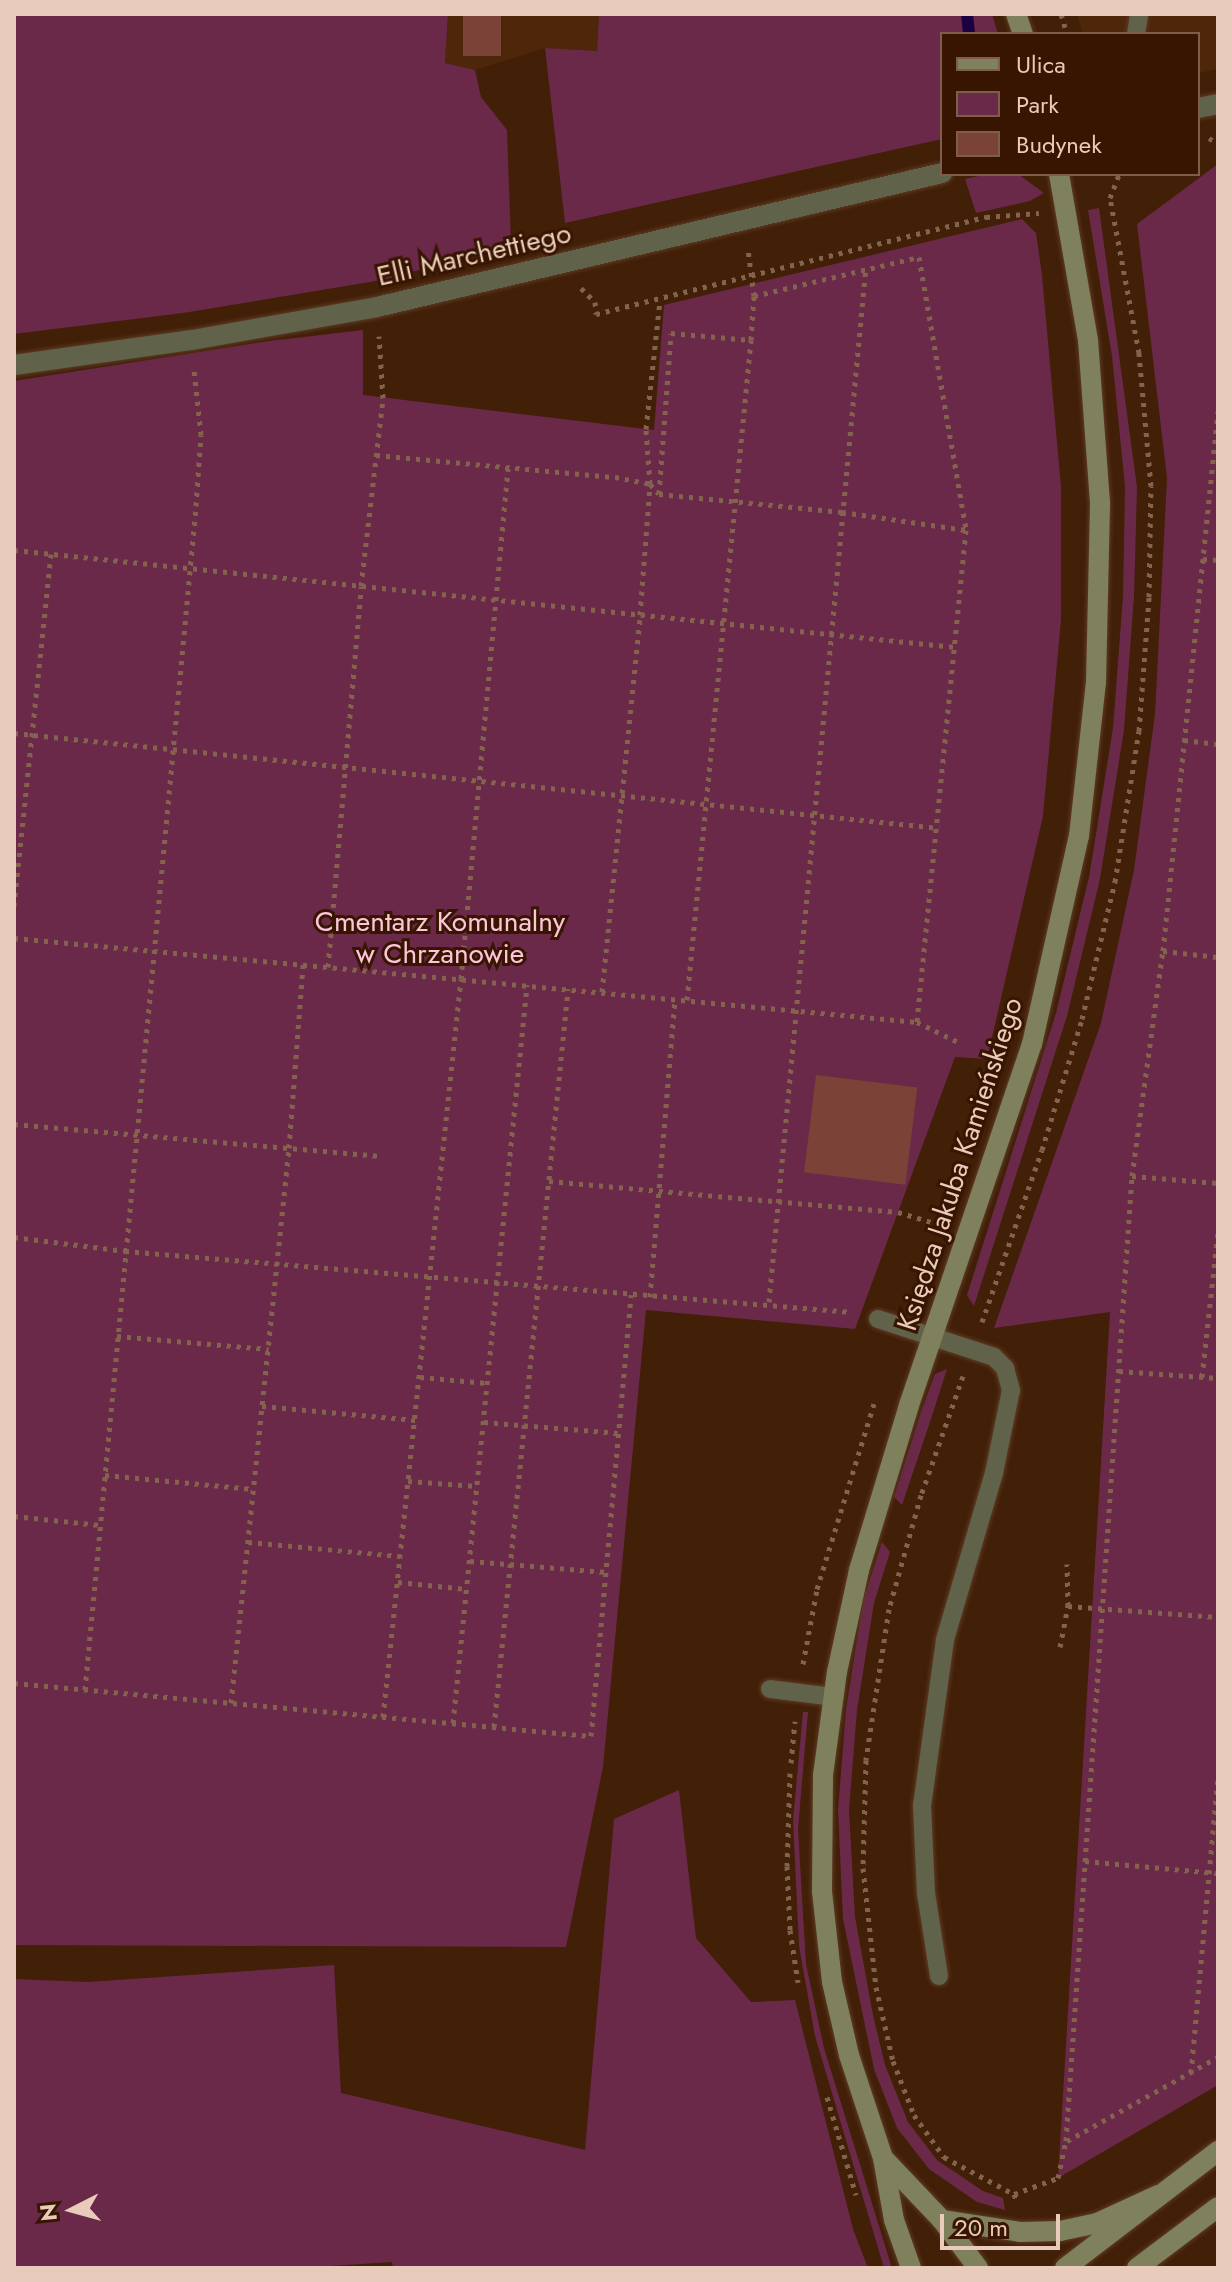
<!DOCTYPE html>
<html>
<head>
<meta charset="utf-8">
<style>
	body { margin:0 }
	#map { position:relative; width:1232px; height:2282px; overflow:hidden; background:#421f07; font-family:Jost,sans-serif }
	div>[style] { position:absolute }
	.built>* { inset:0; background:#4e2609 }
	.green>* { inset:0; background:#6a2949 }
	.stream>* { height:12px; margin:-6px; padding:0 6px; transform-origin:6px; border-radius:6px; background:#1b0043 }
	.building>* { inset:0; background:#7b4338; transform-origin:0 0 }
	.path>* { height:5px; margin-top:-2.5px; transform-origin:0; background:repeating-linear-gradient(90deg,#83634d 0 4px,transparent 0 10px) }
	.roads { filter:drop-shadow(0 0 2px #5d3b24) drop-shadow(0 0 2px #5d3b24) }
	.service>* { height:18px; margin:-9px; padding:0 9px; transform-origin:9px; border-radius:9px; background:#60624a }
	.minor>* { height:20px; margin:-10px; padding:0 10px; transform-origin:10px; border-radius:10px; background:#60624a }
	.secondary>* { height:20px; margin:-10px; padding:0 10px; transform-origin:10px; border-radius:10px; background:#7e815b }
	span { translate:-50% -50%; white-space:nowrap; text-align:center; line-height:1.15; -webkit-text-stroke:6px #371500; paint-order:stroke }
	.street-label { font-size:28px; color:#e8cbba }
	.park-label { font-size:28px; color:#fcc5dc }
	.frame { position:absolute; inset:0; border:16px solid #e8cbba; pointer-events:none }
	.legend { position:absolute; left:940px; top:32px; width:260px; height:144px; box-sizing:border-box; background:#371500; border:2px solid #7e5e4a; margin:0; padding:10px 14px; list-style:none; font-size:24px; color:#e8cbba }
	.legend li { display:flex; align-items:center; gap:16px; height:40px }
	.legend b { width:40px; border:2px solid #7e5e4a }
	.north { position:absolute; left:32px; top:2170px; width:80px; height:80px; -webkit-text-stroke:6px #371500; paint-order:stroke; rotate:264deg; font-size:22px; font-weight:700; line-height:32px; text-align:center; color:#e8cbba }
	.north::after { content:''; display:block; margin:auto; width:28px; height:36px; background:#e8cbba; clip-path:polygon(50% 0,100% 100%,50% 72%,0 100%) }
	.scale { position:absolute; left:940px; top:2214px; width:120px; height:36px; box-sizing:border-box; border:4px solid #e8cbba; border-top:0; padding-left:10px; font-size:24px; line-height:28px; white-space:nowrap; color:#e8cbba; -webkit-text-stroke:6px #371500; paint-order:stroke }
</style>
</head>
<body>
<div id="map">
	<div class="built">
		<i style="clip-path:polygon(448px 14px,599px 14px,597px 51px,545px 48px,475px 70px,445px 63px)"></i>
		<i style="clip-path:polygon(1077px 14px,1218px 14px,1218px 69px,1198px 73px,1198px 34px,1083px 34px)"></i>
	</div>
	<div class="green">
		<i style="clip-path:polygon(14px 14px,448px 14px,445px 63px,475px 70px,481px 97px,507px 130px,511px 243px,388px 279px,183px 313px,14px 334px)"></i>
		<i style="clip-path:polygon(599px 14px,992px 14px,998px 34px,942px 34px,942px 139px,565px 223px,545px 48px,597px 51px)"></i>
		<i style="clip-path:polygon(1218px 164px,1218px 2085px,1058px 2178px,1110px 1312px,994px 1328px,1101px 1023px,1134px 870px,1155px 714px,1167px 478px,1137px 224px)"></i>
		<i style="clip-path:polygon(988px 174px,1018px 174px,1044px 193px,1030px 201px,976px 213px,965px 179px)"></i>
		<i style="clip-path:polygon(1099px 208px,1137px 487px,1134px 597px,1124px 730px,1100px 879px,1067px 1016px,974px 1306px,967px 1295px,1056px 1013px,1089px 877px,1113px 728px,1123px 596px,1125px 487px,1112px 356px,1088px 210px)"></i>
		<i style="clip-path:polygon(1022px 219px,1036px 233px,1042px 275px,1061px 487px,1061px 620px,1043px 816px,987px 1059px,955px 1057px,855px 1329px,646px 1310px,603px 1767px,566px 1947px,14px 1945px,14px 381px,269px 341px,363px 330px,363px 395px,654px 430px,664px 305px)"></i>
		<i style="clip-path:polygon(947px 1369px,932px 1416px,902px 1505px,894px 1497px,921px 1412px,935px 1374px)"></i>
		<i style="clip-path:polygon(882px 1542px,890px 1552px,874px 1603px,857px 1710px,849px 1810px,855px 1917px,873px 2015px,885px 2065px,908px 2122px,937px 2160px,983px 2191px,1003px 2198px,1005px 2210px,977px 2202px,929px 2169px,897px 2128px,874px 2069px,843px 1919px,838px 1810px,846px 1709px,863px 1601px)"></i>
		<i style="clip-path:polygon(803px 1712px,808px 1712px,798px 1829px,806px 1964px,824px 2048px,892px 2268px,884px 2268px,815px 2036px,799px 1946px,793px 1820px)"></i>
		<i style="clip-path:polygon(679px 1790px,696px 1938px,751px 2002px,795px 2000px,853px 2229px,868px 2268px,393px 2268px,392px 2262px,299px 2268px,14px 2268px,14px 1979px,88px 1982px,334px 1965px,341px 2093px,585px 2150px,614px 1819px)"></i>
	</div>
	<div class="stream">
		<i style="left:967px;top:14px;width:20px;rotate:84deg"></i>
	</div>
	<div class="building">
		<i style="left:463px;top:14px;width:38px;height:42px"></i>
		<i style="left:816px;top:1075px;width:102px;height:98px;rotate:7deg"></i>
	</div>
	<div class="path">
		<i style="left:1061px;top:14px;width:21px;rotate:73deg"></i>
		<i style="left:1209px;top:138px;width:11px;rotate:34deg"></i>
		<i style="left:581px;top:288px;width:20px;rotate:45deg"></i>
		<i style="left:595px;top:302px;width:12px;rotate:85deg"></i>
		<i style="left:596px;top:314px;width:402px;rotate:-14deg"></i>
		<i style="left:986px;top:217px;width:53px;rotate:-4.3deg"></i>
		<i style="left:754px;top:296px;width:170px;rotate:-13.3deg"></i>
		<i style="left:919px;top:257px;width:277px;rotate:80.2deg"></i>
		<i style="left:966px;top:530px;width:494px;rotate:95.7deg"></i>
		<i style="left:376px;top:455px;width:240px;rotate:5.3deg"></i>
		<i style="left:615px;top:477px;width:36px;rotate:11deg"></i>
		<i style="left:650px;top:484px;width:13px;rotate:48deg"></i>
		<i style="left:659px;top:494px;width:184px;rotate:5.6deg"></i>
		<i style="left:842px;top:512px;width:125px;rotate:8.3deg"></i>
		<i style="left:659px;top:494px;width:161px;rotate:-85.7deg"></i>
		<i style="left:671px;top:333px;width:80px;rotate:5deg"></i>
		<i style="left:14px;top:550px;width:946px;rotate:5.89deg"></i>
		<i style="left:1203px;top:559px;width:15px;rotate:4deg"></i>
		<i style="left:14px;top:733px;width:930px;rotate:5.86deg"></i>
		<i style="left:1184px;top:740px;width:34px;rotate:7deg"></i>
		<i style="left:14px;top:906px;width:354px;rotate:-84deg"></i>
		<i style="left:14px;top:938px;width:907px;rotate:5.31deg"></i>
		<i style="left:917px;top:1022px;width:48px;rotate:26deg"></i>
		<i style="left:1163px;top:951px;width:55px;rotate:6.2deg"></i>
		<i style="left:328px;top:967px;width:382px;rotate:-85deg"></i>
		<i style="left:361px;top:586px;width:189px;rotate:-83.3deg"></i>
		<i style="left:383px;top:398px;width:62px;rotate:-93.7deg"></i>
		<i style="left:602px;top:992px;width:379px;rotate:-84.2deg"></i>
		<i style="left:640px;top:615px;width:131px;rotate:-85.6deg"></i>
		<i style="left:650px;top:484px;width:55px;rotate:-94.2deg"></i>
		<i style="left:646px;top:429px;width:130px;rotate:-83.8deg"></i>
		<i style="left:687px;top:1000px;width:663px;rotate:-84.46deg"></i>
		<i style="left:751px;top:340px;width:44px;rotate:-86.1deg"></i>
		<i style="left:754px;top:296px;width:47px;rotate:-97.3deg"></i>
		<i style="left:14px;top:1124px;width:365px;rotate:5deg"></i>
		<i style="left:1132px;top:1176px;width:86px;rotate:4.7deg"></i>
		<i style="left:549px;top:1181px;width:350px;rotate:5.1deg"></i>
		<i style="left:898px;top:1212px;width:42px;rotate:16.7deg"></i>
		<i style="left:14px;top:1237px;width:112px;rotate:7.2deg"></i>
		<i style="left:125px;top:1251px;width:729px;rotate:4.8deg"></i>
		<i style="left:650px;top:1297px;width:299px;rotate:-85.2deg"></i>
		<i style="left:769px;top:1302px;width:1040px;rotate:-84.65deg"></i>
		<i style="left:982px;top:1322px;width:182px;rotate:-70.8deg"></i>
		<i style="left:1042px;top:1150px;width:137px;rotate:-73deg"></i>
		<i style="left:1082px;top:1019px;width:141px;rotate:-76.5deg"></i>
		<i style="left:1115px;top:882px;width:153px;rotate:-81deg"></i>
		<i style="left:1139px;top:731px;width:134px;rotate:-85.7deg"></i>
		<i style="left:1149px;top:597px;width:111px;rotate:-89deg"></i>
		<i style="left:1151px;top:486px;width:134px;rotate:-95.2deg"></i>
		<i style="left:1139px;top:353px;width:158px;rotate:-100.6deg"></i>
		<i style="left:1110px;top:198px;width:26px;rotate:-69deg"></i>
		<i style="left:117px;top:1336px;width:152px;rotate:4.9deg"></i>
		<i style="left:1119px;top:1371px;width:99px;rotate:4deg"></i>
		<i style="left:963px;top:1376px;width:126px;rotate:109.4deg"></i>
		<i style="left:921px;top:1495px;width:118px;rotate:105.7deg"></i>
		<i style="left:889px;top:1609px;width:153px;rotate:98.7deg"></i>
		<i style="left:866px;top:1760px;width:108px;rotate:91.6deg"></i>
		<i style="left:863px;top:1868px;width:120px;rotate:83.8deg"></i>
		<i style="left:876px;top:1987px;width:76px;rotate:77.1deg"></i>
		<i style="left:893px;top:2061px;width:58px;rotate:68.7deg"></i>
		<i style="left:914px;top:2115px;width:52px;rotate:54.5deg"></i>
		<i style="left:944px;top:2157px;width:79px;rotate:27.9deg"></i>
		<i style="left:1014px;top:2194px;width:9px;rotate:69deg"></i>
		<i style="left:420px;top:1377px;width:67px;rotate:5.1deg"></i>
		<i style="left:1202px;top:1377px;width:146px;rotate:-83.7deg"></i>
		<i style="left:262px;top:1406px;width:154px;rotate:5.2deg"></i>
		<i style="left:484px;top:1422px;width:134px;rotate:4.7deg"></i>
		<i style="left:105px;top:1475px;width:149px;rotate:5.4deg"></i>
		<i style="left:408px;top:1481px;width:69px;rotate:4.1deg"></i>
		<i style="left:14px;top:1516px;width:86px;rotate:6deg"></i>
		<i style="left:248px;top:1542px;width:153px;rotate:5.3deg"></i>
		<i style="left:470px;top:1561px;width:136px;rotate:4.6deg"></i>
		<i style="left:398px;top:1582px;width:69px;rotate:5.8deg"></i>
		<i style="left:1068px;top:1606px;width:150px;rotate:4.2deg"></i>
		<i style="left:1060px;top:1647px;width:42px;rotate:-79deg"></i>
		<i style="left:1068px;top:1606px;width:42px;rotate:-91.4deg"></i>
		<i style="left:803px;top:1664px;width:76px;rotate:-79.4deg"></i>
		<i style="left:817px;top:1589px;width:198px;rotate:-72.9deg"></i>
		<i style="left:14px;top:1683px;width:579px;rotate:5.25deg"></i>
		<i style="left:591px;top:1736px;width:443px;rotate:-84.8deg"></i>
		<i style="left:85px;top:1690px;width:1189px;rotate:-84.64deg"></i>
		<i style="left:196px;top:506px;width:71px;rotate:-86deg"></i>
		<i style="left:201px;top:435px;width:66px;rotate:-96.1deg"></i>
		<i style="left:231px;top:1703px;width:558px;rotate:-84.03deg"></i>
		<i style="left:289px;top:1148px;width:184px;rotate:-85.6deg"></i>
		<i style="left:383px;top:1717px;width:742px;rotate:-83.97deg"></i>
		<i style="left:461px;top:979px;width:513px;rotate:-84.74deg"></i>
		<i style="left:453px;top:1723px;width:742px;rotate:-84.27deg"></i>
		<i style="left:494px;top:1727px;width:742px;rotate:-84.27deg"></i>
		<i style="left:791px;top:1763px;width:42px;rotate:-84.6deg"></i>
		<i style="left:790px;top:1773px;width:93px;rotate:91.8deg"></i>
		<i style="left:787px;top:1866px;width:64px;rotate:87.3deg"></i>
		<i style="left:790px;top:1930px;width:53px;rotate:81.3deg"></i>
		<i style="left:1085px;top:1861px;width:134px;rotate:5.2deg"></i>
		<i style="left:1191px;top:2073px;width:300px;rotate:-84.8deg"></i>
		<i style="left:827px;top:2097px;width:102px;rotate:73.5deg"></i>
		<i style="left:1067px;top:2141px;width:173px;rotate:-29.1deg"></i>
		<i style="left:1014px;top:2194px;width:47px;rotate:-20deg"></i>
		<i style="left:1058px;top:2178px;width:38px;rotate:-78deg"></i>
		<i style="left:1066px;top:2141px;width:967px;rotate:-86.09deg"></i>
		<i style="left:1132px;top:1176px;width:227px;rotate:-82.2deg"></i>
		<i style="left:1163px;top:951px;width:543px;rotate:-84.18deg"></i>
	</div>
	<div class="roads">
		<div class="service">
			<i style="left:1136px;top:34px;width:20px;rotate:-81deg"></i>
			<i style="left:878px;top:1319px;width:122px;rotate:18.1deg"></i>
			<i style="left:994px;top:1357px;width:16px;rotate:45deg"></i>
			<i style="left:1005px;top:1368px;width:23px;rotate:75deg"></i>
			<i style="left:1011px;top:1390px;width:85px;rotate:101.6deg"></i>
			<i style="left:994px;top:1473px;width:174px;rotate:106.4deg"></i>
			<i style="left:945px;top:1640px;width:168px;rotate:97.9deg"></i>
			<i style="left:922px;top:1806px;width:87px;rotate:87.4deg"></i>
			<i style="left:926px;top:1893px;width:84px;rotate:81.1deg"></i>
			<i style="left:770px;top:1689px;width:64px;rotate:7.2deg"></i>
		</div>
		<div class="minor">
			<i style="left:1198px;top:108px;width:20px;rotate:-11deg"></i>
			<i style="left:14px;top:365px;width:180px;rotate:-8deg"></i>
			<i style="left:192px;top:340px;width:188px;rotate:-10.1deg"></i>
			<i style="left:377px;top:307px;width:581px;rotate:-13.34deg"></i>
		</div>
		<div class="secondary">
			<i style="left:1016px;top:14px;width:21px;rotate:71deg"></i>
			<i style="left:883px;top:2158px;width:86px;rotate:46.4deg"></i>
			<i style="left:942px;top:2220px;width:60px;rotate:53.1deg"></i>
			<i style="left:942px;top:2220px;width:79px;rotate:8.7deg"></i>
			<i style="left:1020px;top:2232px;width:40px;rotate:-1.4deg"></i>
			<i style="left:1060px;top:2231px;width:38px;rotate:-12deg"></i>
			<i style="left:1097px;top:2223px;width:67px;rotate:-24.7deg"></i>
			<i style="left:911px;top:2268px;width:51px;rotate:-109.5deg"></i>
			<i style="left:894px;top:2220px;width:63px;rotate:-100.1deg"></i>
			<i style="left:883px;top:2158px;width:108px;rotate:-108.3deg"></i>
			<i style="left:849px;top:2055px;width:75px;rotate:-103.1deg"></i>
			<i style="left:832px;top:1982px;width:92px;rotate:-96.3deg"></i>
			<i style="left:822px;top:1891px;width:116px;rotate:-89.5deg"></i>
			<i style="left:823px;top:1775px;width:104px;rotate:-82.3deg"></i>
			<i style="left:837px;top:1672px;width:104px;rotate:-77.8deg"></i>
			<i style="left:859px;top:1570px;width:172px;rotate:-73.1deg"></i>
			<i style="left:909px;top:1405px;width:381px;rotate:-71.2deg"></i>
			<i style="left:1032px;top:1044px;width:213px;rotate:-77.3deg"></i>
			<i style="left:1079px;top:836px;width:155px;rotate:-83.7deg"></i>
			<i style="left:1096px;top:682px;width:179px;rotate:-88.7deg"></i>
			<i style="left:1100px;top:503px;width:163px;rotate:-94.2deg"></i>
			<i style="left:1088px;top:340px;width:169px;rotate:-99.9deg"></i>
			<i style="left:1065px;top:2268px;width:193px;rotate:-37.4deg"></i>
			<i style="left:1137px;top:2268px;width:101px;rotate:-37deg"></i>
		</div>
	</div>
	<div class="street-label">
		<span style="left:474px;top:255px;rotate:-13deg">Elli Marchettiego</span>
		<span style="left:960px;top:1164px;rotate:-72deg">Księdza Jakuba Kamieńskiego</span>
	</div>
	<div class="park-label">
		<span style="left:440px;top:938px">Cmentarz Komunalny<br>w Chrzanowie</span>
	</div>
	<div class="frame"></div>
	<ul class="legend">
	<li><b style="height:10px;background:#7e815b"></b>Ulica</li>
	<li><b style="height:22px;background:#6a2949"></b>Park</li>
	<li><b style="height:22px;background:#7b4338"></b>Budynek</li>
	</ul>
	<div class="north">N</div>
	<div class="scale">20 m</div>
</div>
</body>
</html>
